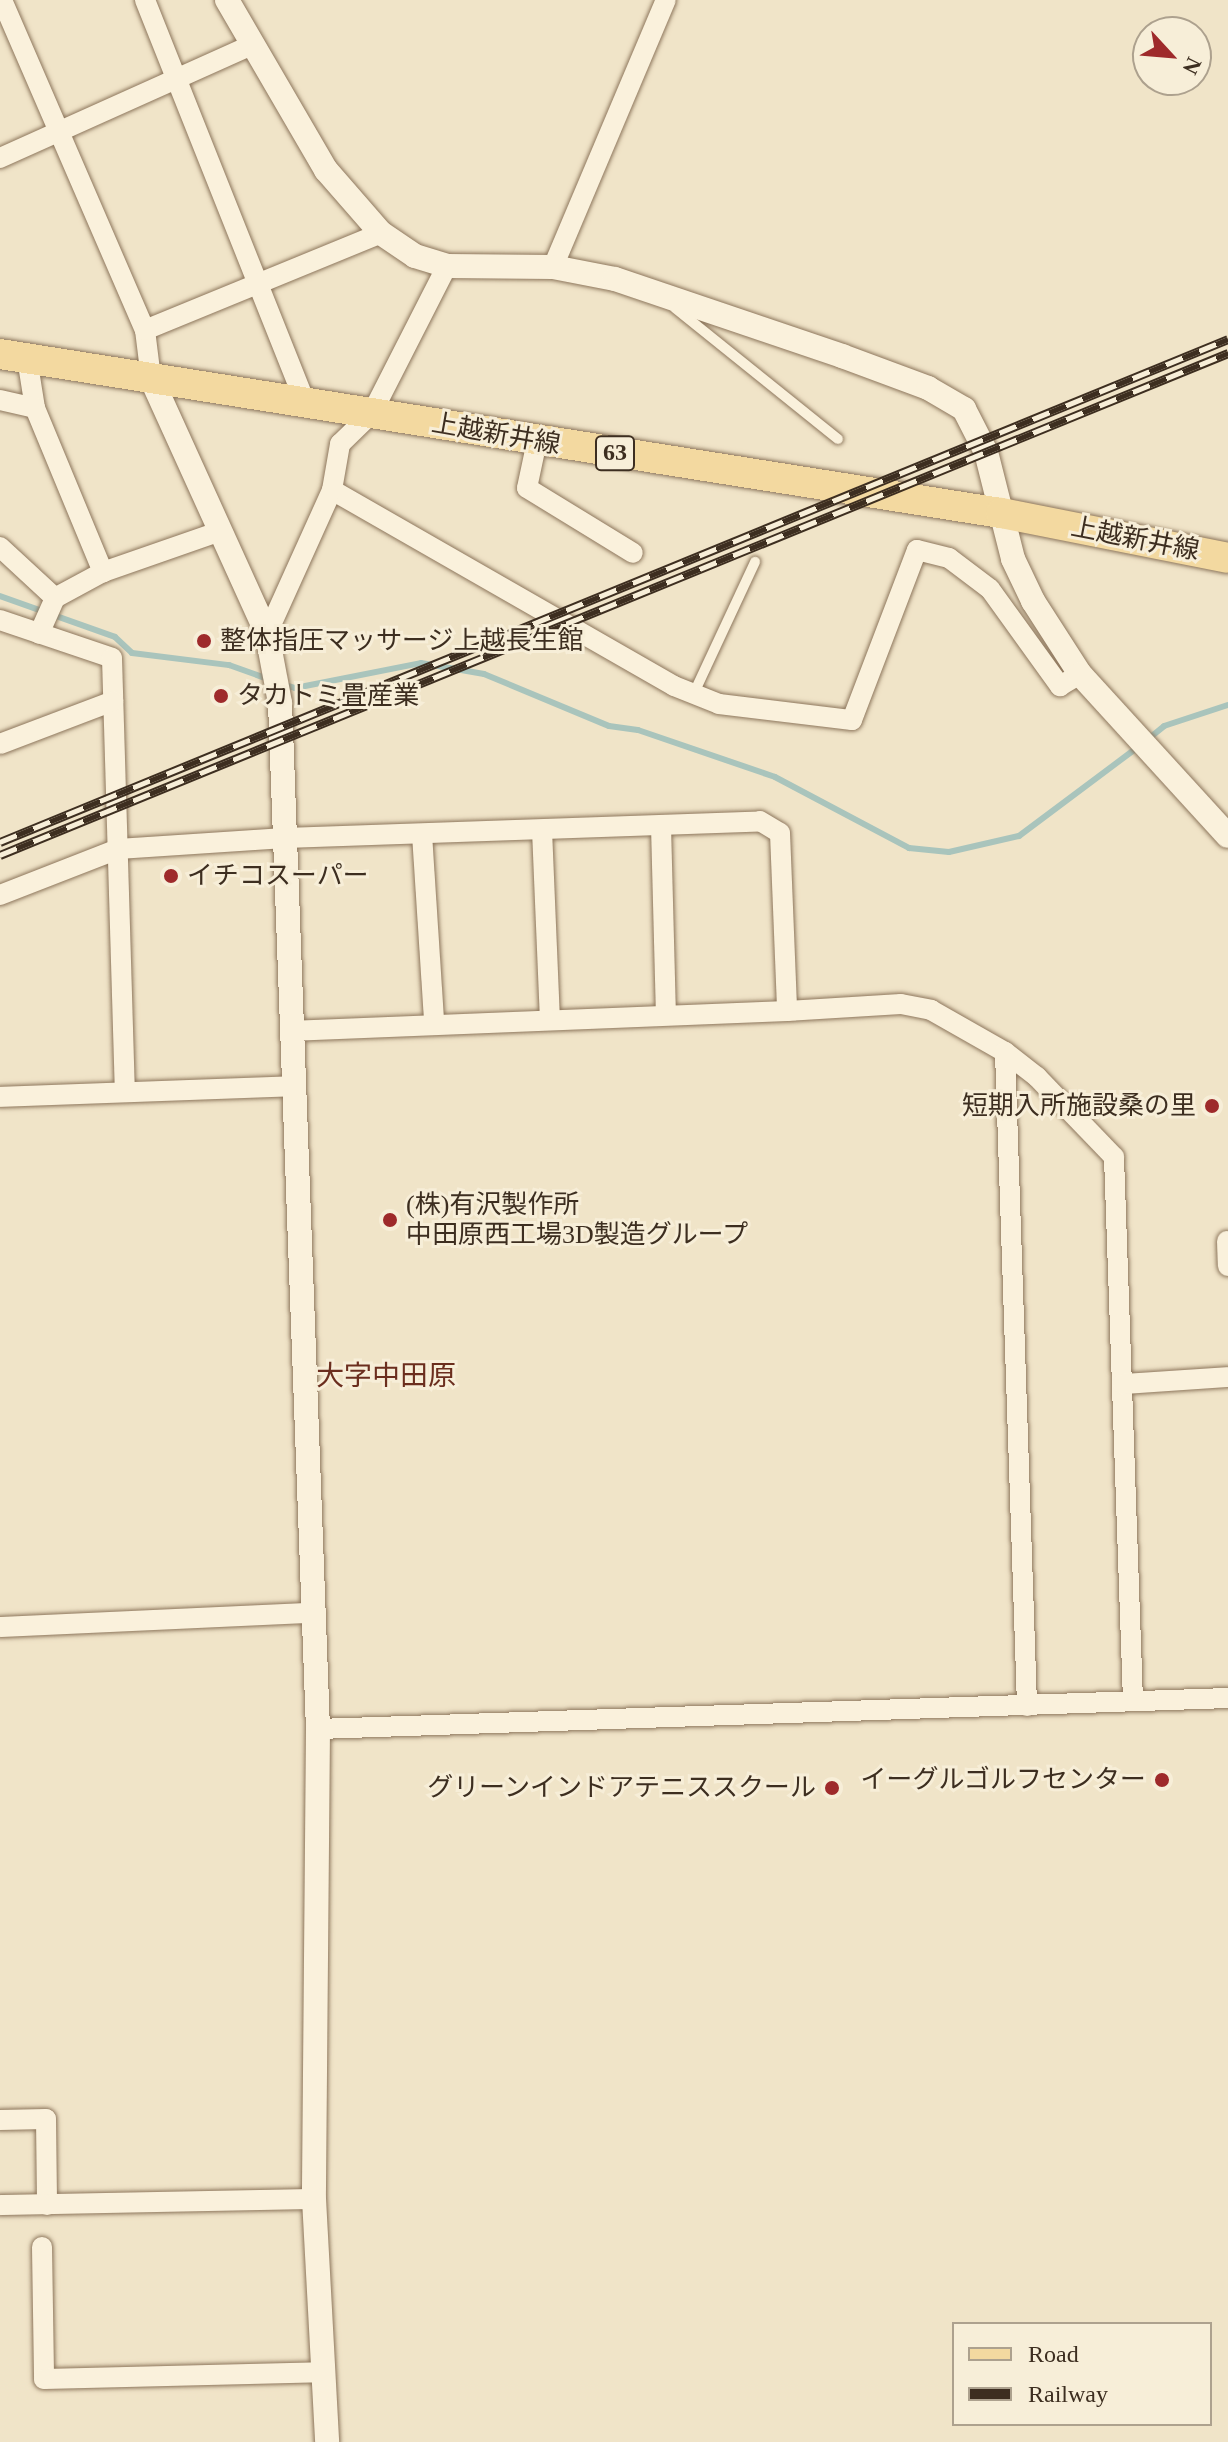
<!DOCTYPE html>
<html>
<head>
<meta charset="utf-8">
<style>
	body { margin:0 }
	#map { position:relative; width:1228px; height:2442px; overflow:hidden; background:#f0e4c8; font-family:"Times New Roman","Noto Sans JP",serif }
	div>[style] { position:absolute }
	.stream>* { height:6px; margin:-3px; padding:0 3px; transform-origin:3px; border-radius:3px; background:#a9c4bc }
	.roads { filter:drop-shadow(0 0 2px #8d765c) drop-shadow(0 0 2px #8d765c) }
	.service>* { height:10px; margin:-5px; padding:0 5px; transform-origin:5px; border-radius:5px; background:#faf1dc }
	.minor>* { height:20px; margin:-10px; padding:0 10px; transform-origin:10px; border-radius:10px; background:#faf1dc }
	.tertiary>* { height:24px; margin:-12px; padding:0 12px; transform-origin:12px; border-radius:12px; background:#faf1dc }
	.primary>* { height:30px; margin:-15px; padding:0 15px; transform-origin:15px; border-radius:15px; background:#f3d9a0 }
	.rail>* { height:9px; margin-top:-4.5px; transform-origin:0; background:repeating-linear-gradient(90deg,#f7eed8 0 18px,#3d2e20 0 36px); box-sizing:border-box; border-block:2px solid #3d2e20 }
	.dots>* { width:22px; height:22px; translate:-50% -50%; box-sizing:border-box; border:4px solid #f7eed8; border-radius:50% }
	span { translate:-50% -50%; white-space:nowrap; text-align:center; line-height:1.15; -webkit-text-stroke:6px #f7eed8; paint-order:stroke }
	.shield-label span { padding:2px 6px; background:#f7eed8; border:2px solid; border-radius:6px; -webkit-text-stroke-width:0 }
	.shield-label { font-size:24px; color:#3d2e20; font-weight:700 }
	.street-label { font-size:26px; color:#3d2e20 }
	.poi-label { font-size:26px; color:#3d2e20 }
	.left { translate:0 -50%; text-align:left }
	.right { translate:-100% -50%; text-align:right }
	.neighbourhood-label { font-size:28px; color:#6b2e1e }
	.legend { position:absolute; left:952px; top:2322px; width:260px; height:104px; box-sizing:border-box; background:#f7eed8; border:2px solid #ada18e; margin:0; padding:10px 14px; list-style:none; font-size:24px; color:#3d2e20 }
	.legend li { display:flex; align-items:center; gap:16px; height:40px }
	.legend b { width:40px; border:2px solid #ada18e }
	.north { position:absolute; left:1132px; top:16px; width:80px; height:80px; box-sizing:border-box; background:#f7eed8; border:2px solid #ada18e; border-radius:50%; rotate:116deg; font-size:22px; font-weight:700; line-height:32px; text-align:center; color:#3d2e20 }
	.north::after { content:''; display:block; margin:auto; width:28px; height:36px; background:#9e2a2b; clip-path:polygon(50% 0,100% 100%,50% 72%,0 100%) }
</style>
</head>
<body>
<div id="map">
	<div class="stream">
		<i style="left:0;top:596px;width:122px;rotate:19.6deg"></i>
		<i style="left:115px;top:637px;width:23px;rotate:43deg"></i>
		<i style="left:132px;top:653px;width:98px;rotate:7.1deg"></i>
		<i style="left:229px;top:665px;width:41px;rotate:19.7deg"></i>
		<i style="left:282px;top:684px;width:14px;rotate:17deg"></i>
		<i style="left:295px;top:688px;width:128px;rotate:-11.2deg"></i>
		<i style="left:421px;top:663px;width:64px;rotate:9.9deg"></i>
		<i style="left:484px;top:674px;width:135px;rotate:22.6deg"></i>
		<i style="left:609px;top:726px;width:29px;rotate:8deg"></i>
		<i style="left:638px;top:730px;width:145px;rotate:18.9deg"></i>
		<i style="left:775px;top:777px;width:152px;rotate:27.9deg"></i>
		<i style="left:909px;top:848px;width:40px;rotate:5.7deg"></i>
		<i style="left:949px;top:852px;width:72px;rotate:-12.9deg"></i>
		<i style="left:1019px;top:836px;width:149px;rotate:-36.8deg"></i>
		<i style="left:1147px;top:740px;width:22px;rotate:-39deg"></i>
		<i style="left:1164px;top:726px;width:67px;rotate:-18.2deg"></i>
	</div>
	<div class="roads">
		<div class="service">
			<i style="left:675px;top:308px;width:209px;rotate:38.8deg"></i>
			<i style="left:693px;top:695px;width:147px;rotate:-65deg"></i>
		</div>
		<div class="minor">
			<i style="left:2px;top:0;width:360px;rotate:66.6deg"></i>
			<i style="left:145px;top:330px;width:48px;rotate:82.9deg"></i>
			<i style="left:145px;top:0;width:434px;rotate:68.3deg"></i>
			<i style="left:0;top:158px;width:275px;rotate:-24.2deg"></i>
			<i style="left:553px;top:267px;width:290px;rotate:-67.1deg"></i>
			<i style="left:145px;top:330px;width:255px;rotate:-22.3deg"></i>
			<i style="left:27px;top:358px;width:51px;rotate:80.9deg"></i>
			<i style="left:35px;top:408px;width:178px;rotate:67.5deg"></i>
			<i style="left:103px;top:572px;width:55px;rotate:151.6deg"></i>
			<i style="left:0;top:400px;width:36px;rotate:13deg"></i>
			<i style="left:537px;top:441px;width:48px;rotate:102deg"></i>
			<i style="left:527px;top:488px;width:124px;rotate:31.5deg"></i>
			<i style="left:332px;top:490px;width:394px;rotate:29.8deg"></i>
			<i style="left:674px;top:686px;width:48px;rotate:21.8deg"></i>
			<i style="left:719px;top:704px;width:134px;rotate:6.9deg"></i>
			<i style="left:852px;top:720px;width:182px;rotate:-69.1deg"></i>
			<i style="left:917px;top:550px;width:33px;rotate:14deg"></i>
			<i style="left:949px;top:558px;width:51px;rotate:37.1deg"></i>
			<i style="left:990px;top:589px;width:120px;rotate:54.2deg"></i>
			<i style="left:1060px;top:686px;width:23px;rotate:-31deg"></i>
			<i style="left:0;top:547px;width:75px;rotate:42.8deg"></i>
			<i style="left:55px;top:598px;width:39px;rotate:114deg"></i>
			<i style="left:103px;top:572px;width:122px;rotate:-19.2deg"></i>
			<i style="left:0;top:620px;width:118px;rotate:18.7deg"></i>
			<i style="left:112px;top:658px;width:432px;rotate:88.3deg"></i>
			<i style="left:267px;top:634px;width:158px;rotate:-65.7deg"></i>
			<i style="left:332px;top:490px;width:47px;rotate:-80.1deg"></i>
			<i style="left:340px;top:444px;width:45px;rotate:-44.1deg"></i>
			<i style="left:372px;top:413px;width:165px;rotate:-63deg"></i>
			<i style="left:0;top:744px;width:121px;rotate:-20.8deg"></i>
			<i style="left:661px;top:826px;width:187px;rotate:88.5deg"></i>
			<i style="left:542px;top:830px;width:189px;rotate:87.6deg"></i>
			<i style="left:422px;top:834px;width:187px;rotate:86.3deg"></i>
			<i style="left:0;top:895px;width:127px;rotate:-21.3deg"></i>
			<i style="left:118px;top:849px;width:167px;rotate:-3.8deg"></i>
			<i style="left:285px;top:838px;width:475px;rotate:-2deg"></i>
			<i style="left:760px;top:821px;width:23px;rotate:31deg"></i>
			<i style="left:780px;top:833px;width:178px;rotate:87.7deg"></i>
			<i style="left:787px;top:1011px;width:492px;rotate:177.7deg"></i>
			<i style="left:787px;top:1011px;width:114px;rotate:-3.5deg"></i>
			<i style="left:901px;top:1004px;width:31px;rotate:11deg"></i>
			<i style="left:931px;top:1010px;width:85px;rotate:29.6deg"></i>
			<i style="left:1005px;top:1052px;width:41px;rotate:38deg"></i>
			<i style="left:1037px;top:1077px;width:111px;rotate:46.1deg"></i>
			<i style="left:1114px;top:1157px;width:543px;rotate:88deg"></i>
			<i style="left:1005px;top:1052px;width:654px;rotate:88.07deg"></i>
			<i style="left:0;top:1097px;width:296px;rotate:-2.1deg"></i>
			<i style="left:1227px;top:1241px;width:25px;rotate:88deg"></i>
			<i style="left:1123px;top:1384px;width:105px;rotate:-3.8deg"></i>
			<i style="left:0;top:1627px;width:313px;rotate:-2.6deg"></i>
			<i style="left:318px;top:1729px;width:911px;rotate:-1.95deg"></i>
			<i style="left:0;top:2120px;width:46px;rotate:-1.2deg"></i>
			<i style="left:46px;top:2119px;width:86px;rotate:89.3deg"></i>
			<i style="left:0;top:2205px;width:314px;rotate:-1.1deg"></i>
			<i style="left:42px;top:2247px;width:132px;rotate:89.1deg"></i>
			<i style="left:44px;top:2379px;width:277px;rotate:-1.4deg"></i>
		</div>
		<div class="tertiary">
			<i style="left:227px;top:0;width:197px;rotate:59.8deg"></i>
			<i style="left:326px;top:170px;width:84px;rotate:48.9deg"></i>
			<i style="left:381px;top:233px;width:41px;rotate:34.1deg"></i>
			<i style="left:415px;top:256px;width:34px;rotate:17deg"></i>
			<i style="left:447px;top:266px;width:106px;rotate:0.5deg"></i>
			<i style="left:553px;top:267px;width:63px;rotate:11deg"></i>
			<i style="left:615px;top:279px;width:240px;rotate:18.7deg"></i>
			<i style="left:842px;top:356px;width:92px;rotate:20.4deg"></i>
			<i style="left:928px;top:388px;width:42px;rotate:30.3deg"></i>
			<i style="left:964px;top:409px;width:48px;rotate:62.9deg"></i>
			<i style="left:986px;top:452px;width:110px;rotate:75.8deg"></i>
			<i style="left:1013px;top:559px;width:47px;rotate:64.5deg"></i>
			<i style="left:1033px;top:601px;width:87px;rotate:57.2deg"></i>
			<i style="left:1080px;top:674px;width:219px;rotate:47.6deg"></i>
			<i style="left:151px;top:378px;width:281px;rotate:65.6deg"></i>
			<i style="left:267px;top:634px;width:70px;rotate:79.3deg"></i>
			<i style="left:280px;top:703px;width:1027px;rotate:87.88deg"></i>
			<i style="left:318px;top:1729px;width:470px;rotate:90.5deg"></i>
			<i style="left:314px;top:2199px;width:243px;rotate:86.9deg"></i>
		</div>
		<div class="primary">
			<i style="left:0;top:354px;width:1014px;rotate:9.03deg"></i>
			<i style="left:1001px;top:513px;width:231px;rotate:11.2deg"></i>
		</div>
	</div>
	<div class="rail">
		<i style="left:0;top:842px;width:1327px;rotate:-22.27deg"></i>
		<i style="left:0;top:855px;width:1327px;rotate:-22.23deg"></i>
	</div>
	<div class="dots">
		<i style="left:204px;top:641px;background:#9e2a2b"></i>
		<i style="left:221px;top:696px;background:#9e2a2b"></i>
		<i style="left:171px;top:876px;background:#9e2a2b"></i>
		<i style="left:1212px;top:1106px;background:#9e2a2b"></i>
		<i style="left:390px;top:1220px;background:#9e2a2b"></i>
		<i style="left:1162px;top:1780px;background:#9e2a2b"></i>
		<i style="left:832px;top:1788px;background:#9e2a2b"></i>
	</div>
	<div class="shield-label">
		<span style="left:615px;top:453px">63</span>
	</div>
	<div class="street-label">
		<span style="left:496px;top:434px;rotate:10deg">上越新井線</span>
		<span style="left:1135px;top:539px;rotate:11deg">上越新井線</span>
	</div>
	<div class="poi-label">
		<span class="left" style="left:220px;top:641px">整体指圧マッサージ上越長生館</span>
		<span class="left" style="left:237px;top:696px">タカトミ畳産業</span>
		<span class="left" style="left:187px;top:876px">イチコスーパー</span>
		<span class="right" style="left:1196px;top:1106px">短期入所施設桑の里</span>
		<span class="left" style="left:406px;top:1220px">(株)有沢製作所<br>中田原西工場3D製造グループ</span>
		<span class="right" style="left:1146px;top:1780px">イーグルゴルフセンター</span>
		<span class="right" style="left:816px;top:1788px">グリーンインドアテニススクール</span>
	</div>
	<div class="neighbourhood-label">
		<span style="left:386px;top:1376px">大字中田原</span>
	</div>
	<ul class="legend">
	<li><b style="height:10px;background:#f3d9a0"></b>Road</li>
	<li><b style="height:10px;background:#3d2e20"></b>Railway</li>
	</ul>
	<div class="north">N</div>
</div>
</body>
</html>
